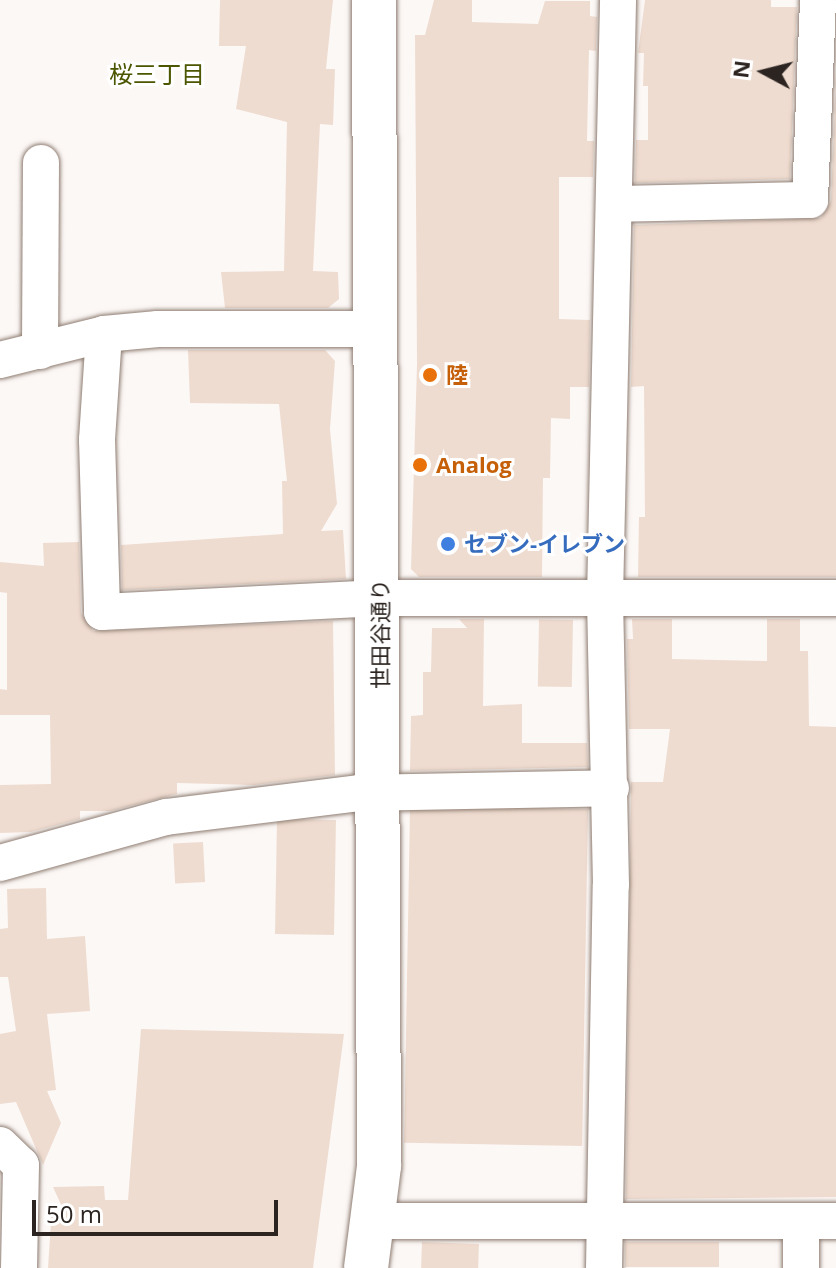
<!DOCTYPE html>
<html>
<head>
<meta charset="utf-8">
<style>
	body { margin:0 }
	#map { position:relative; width:836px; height:1268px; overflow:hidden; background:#fcf8f6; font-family:"Open Sans","Noto Sans JP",sans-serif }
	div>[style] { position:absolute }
	.building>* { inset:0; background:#efdcd0; transform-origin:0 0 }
	.roads { filter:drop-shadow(0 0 2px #8f7d72) drop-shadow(0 0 2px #8f7d72) }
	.street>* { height:36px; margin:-18px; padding:0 18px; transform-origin:18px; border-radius:18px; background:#fff }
	.primary>* { height:44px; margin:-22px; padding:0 22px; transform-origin:22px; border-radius:22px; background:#fff }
	.dots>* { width:22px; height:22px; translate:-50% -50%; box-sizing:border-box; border:4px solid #fff; border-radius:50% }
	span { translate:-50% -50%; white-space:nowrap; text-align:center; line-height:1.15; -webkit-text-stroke:6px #fff; paint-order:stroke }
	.food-label { font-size:22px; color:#c56008; font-weight:700 }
	.left { translate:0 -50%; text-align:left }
	.shop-label { font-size:22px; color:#366cbe; font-weight:700 }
	.street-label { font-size:22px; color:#2b2420 }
	.neighbourhood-label { font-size:24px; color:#4d5600 }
	.north { position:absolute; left:724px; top:32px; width:80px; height:80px; -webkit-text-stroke:6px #fff; paint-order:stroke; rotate:277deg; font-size:22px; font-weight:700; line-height:32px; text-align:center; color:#2b2420 }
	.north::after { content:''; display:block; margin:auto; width:28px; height:36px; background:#2b2420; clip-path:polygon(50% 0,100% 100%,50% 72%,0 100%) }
	.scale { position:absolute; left:32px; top:1200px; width:246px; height:36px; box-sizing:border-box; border:4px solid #2b2420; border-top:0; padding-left:10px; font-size:24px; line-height:28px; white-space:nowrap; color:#2b2420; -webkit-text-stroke:6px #fff; paint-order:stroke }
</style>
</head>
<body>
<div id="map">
	<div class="building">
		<i style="clip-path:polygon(220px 0,333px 0,326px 69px,335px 69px,333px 125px,320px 124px,313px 271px,338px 272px,339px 299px,328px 308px,225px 308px,221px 272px,284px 271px,287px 122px,236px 109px,246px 46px,219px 46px)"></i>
		<i style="clip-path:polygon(434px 0,472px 0,472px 22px,538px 24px,545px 1px,590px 1px,590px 16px,597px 17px,596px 51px,589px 50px,587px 141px,594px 141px,593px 177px,559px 177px,559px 319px,590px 320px,589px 387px,570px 387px,570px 419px,551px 418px,550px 478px,543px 478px,542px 577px,419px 577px,411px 569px,417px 364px,415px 35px,425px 35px)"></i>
		<i style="clip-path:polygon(645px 0,771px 0,771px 7px,797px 7px,790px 179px,635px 183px,636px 140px,648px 140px,648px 86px,643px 86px,644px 53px,638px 53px)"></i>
		<i style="clip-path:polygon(836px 75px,836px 577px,638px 577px,639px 517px,645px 517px,644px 386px,631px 387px,634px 225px,821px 218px,831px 201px)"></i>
		<i style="clip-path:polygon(188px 350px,325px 350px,335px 361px,330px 429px,337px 504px,321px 531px,343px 530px,346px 579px,122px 590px,121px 545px,283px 534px,282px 481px,287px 481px,279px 404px,190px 403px)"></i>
		<i style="clip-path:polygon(79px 542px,81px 613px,93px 631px,333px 621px,335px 775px,254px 785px,177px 783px,177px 794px,110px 811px,80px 811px,80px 819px,31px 832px,0 833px,0 785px,51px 784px,50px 715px,0 715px,0 689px,7px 690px,7px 593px,0 592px,0 562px,44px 566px,43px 543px)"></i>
		<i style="clip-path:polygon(459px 619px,484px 619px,483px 706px,522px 704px,522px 743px,587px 743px,588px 767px,410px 771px,411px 716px,423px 715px,423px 672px,431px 672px,432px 628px,467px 628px)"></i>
		<i style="clip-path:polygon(632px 619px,672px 619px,672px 659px,767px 661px,767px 619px,800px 619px,800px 651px,808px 651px,809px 726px,836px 727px,836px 1197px,626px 1199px,631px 782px,663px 782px,670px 729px,629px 729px,627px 639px,633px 639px)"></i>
		<i style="left:573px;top:620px;width:67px;height:34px;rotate:91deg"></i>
		<i style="left:588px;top:809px;width:337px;height:178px;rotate:91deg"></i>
		<i style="left:336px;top:820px;width:115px;height:59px;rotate:91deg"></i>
		<i style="left:203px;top:842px;width:40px;height:30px;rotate:87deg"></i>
		<i style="clip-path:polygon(46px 888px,47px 939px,85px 936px,90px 1011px,47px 1014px,56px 1090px,47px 1091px,61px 1123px,43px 1165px,16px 1102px,0 1104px,0 1034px,16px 1031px,8px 977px,0 977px,0 929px,8px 928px,7px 889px)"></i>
		<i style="clip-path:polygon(141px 1029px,344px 1034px,313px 1268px,48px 1268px,52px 1207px,63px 1209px,53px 1187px,104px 1186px,105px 1200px,128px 1200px)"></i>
		<i style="left:422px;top:1242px;width:57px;height:26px;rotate:2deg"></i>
		<i style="left:625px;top:1242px;width:94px;height:25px"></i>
	</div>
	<div class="roads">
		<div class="street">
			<i style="left:614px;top:204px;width:196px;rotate:-1.2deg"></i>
			<i style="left:810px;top:200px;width:200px;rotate:-87.7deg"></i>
			<i style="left:104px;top:334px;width:106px;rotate:93.8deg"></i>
			<i style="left:97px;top:440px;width:172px;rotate:88.3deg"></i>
			<i style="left:102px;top:612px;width:278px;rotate:-2.9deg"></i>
			<i style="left:380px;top:598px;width:456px"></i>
			<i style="left:40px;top:351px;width:188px;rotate:-89.7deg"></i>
			<i style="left:0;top:360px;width:107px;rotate:-14deg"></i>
			<i style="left:104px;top:334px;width:54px;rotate:-5.3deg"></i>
			<i style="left:158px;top:329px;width:221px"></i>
			<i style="left:0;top:863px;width:172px;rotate:-15.5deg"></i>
			<i style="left:166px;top:817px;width:194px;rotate:-7.1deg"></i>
			<i style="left:359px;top:793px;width:252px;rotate:-1.1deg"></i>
			<i style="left:0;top:1145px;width:29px;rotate:44deg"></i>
			<i style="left:21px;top:1165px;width:103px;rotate:91.1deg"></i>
			<i style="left:372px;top:1221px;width:464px"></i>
			<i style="left:604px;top:1268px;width:383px;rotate:-89deg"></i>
			<i style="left:611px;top:885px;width:287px;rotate:-91.2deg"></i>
			<i style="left:605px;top:598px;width:598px;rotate:-88.75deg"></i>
			<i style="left:801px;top:1268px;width:46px;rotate:-90deg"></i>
		</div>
		<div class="primary">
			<i style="left:366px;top:1268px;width:103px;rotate:-82.7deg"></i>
			<i style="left:379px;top:1166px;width:1166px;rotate:-90.25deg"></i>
		</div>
	</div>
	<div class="dots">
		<i style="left:430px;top:375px;background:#e8710a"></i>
		<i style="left:420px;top:465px;background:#e8710a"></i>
		<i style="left:448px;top:544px;background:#3f7fe0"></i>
	</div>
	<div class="food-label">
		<span class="left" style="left:446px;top:375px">陸</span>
		<span class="left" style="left:436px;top:465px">Analog</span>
	</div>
	<div class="shop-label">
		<span class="left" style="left:464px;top:544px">セブン-イレブン</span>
	</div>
	<div class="street-label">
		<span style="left:380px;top:634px;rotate:-90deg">世田谷通り</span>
	</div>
	<div class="neighbourhood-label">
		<span style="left:157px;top:74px">桜三丁目</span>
	</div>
	<div class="north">N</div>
	<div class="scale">50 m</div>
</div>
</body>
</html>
